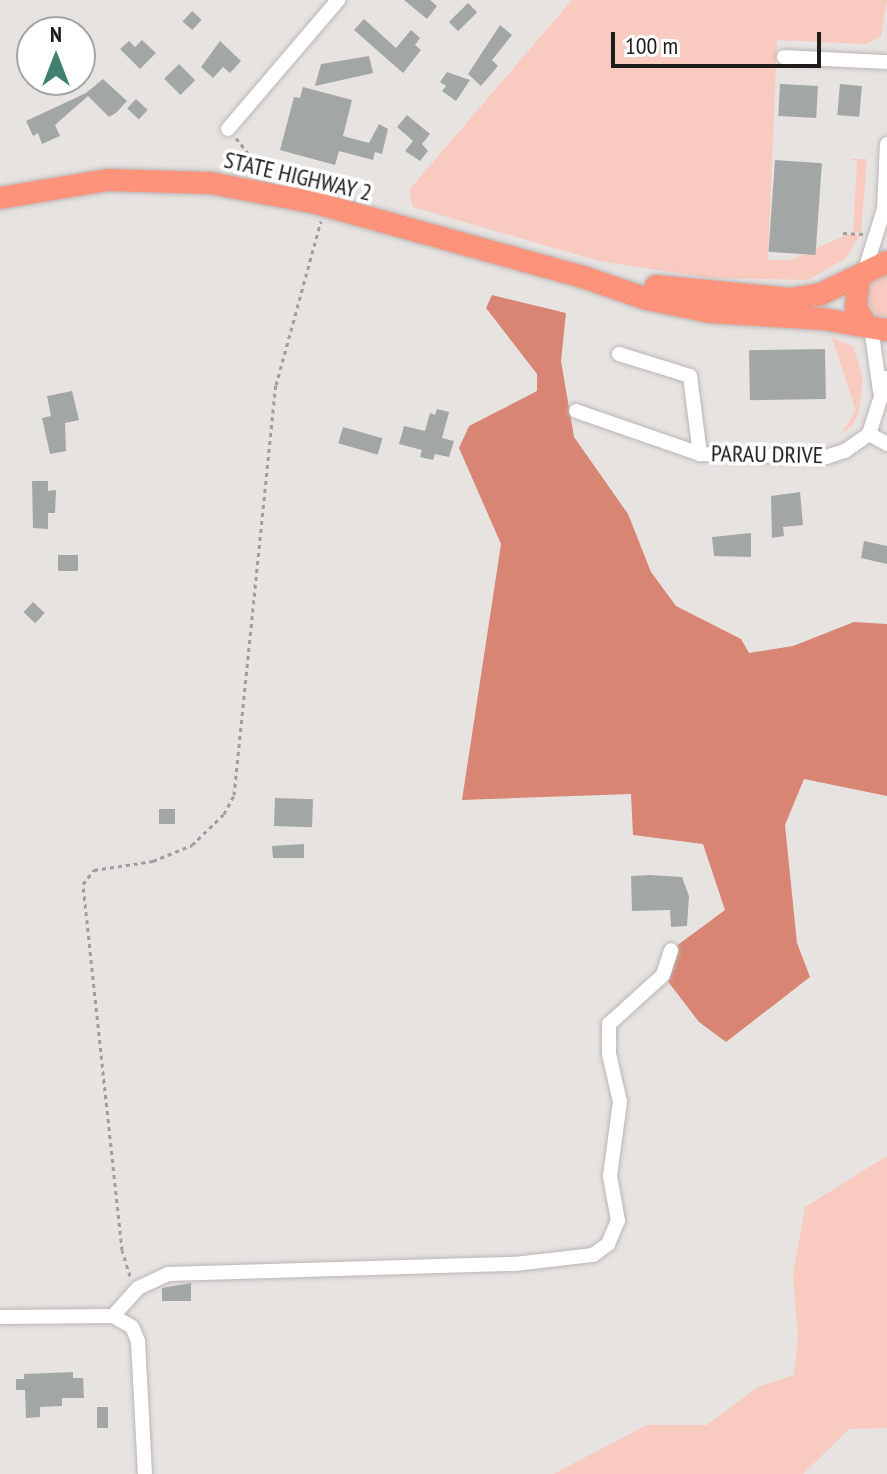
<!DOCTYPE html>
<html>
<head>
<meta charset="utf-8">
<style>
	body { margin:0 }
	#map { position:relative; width:887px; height:1474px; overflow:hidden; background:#e7e3e1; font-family:"PT Sans Narrow",sans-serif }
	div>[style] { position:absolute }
	.green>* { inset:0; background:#f9cabf }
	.forest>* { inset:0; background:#d88673 }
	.building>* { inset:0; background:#a2a7a5; transform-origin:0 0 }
	.path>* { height:3px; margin-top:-1.5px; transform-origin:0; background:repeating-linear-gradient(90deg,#a09d9c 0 4px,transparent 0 8px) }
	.roads { filter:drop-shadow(0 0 2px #bbb6b5) drop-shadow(0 0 2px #bbb6b5) }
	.minor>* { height:14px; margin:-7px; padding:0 7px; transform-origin:7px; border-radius:7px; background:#fff }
	.highway>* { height:22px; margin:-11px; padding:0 11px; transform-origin:11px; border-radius:11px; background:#fe937b }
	span { translate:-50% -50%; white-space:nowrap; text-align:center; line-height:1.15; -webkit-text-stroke:7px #fff; paint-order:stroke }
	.street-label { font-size:24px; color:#1e1d1c }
	.north { position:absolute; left:16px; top:16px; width:80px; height:80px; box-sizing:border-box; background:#fff; border:2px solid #a5a5a4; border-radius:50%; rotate:0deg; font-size:22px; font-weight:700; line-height:32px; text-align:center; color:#1e1d1c }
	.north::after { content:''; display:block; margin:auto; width:28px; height:36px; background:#40806f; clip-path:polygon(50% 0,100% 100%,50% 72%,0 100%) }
	.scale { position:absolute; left:611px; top:32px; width:210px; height:36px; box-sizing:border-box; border:4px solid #1e1d1c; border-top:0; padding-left:10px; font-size:24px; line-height:28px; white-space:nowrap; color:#1e1d1c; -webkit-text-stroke:6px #fff; paint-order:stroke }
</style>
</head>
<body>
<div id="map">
	<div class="green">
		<i style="clip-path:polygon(572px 0,887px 0,881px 36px,866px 44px,777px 40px,768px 260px,791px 260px,848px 234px,860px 235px,845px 259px,808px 280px,711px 278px,599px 261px,413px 207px,409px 190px)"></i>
		<i style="clip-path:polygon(851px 159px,867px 159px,861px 233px,853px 232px,857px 162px)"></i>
		<i style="clip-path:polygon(887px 274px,887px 319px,877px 315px,866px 301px,870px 283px)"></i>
		<i style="clip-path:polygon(832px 338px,853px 346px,863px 378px,859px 413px,852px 426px,840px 435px,856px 411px)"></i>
		<i style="clip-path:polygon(887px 1156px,887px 1428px,849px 1429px,803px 1474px,553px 1474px,647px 1425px,707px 1425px,758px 1387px,794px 1375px,798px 1338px,793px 1274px,805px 1207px)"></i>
	</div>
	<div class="forest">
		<i style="clip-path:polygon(492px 295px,566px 313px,561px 361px,574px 437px,628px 514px,651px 572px,676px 606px,741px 639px,749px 653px,793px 646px,854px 622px,887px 624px,887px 796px,804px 779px,785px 825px,797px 943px,810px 977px,726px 1042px,699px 1022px,663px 975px,671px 950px,725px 910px,703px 844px,633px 835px,631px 794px,462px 800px,501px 544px,459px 448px,469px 426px,537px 391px,537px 374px,486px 308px)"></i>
	</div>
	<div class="building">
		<i style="clip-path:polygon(404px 0,430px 0,437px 6px,427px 19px)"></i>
		<i style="left:468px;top:3px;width:13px;height:27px;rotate:45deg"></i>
		<i style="left:192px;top:11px;width:13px;height:14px;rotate:42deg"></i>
		<i style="clip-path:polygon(364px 19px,396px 48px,411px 30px,420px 38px,415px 45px,421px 50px,403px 73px,354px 30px)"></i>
		<i style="clip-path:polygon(500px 25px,512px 35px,492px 60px,498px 66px,481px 86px,468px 74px)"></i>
		<i style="clip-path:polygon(142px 40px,156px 53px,140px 69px,120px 49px,129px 41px,135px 47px)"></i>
		<i style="clip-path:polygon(220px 41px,241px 61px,230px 73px,223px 67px,213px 78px,201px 67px)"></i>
		<i style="clip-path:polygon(369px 56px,373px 73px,315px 86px,321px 64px)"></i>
		<i style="left:179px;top:64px;width:23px;height:21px;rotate:45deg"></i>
		<i style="clip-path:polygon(447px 72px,470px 80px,456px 101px,442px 91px,446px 86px,440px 82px)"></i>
		<i style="clip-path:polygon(103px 79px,127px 101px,116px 113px,109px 117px,88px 96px,55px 125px,60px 136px,42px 144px,38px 133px,33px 136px,26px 121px,86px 93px)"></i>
		<i style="left:780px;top:84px;width:38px;height:32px;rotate:3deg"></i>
		<i style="left:840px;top:84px;width:22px;height:31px;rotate:5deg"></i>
		<i style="clip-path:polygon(303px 87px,352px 100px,343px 136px,369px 143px,379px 124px,388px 129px,382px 154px,375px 152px,373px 160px,339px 151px,335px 165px,280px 150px,294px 97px,300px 98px)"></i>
		<i style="left:136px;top:99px;width:16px;height:13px;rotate:43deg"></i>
		<i style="clip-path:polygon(407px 115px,430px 134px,422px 144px,428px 151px,420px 161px,405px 151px,413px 141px,397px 127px)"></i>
		<i style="left:775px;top:160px;width:47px;height:92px;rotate:4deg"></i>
		<i style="left:825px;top:349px;width:50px;height:76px;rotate:89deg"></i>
		<i style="clip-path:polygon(72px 391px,79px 420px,65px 423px,66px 451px,50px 454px,42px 418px,51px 416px,47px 396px)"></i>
		<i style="clip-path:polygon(437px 409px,449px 412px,442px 438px,454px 441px,449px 457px,435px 454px,433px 460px,420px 457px,422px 450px,399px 444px,404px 426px,425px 431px,430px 413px,435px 415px)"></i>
		<i style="left:343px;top:427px;width:41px;height:17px;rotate:16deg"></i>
		<i style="clip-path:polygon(32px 481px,48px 481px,48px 491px,56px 490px,55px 513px,48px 513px,48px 529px,33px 528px)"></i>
		<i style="clip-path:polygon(800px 492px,803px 525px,783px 527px,784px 536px,772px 538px,771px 496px)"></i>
		<i style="clip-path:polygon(751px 533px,751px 557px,714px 556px,712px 537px)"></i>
		<i style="clip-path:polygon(864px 541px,887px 546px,887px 564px,861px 558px)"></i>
		<i style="left:58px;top:555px;width:20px;height:16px"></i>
		<i style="left:33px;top:602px;width:16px;height:14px;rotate:43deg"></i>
		<i style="left:275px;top:798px;width:38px;height:28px;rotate:2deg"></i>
		<i style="left:159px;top:809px;width:16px;height:15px"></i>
		<i style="clip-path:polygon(304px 844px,304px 858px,273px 858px,272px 846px)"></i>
		<i style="clip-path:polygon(650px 875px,682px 877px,689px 896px,687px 926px,671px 927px,670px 910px,632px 911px,631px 876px)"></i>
		<i style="clip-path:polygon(191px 1283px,191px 1301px,162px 1301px,162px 1288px)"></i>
		<i style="clip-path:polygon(73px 1372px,73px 1378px,83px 1378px,84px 1398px,62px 1398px,62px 1406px,40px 1407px,40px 1417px,26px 1418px,25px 1390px,16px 1390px,16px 1379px,24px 1379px,24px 1374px)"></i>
		<i style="left:97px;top:1407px;width:11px;height:21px"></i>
	</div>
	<div class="path">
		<i style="left:236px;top:138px;width:22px;rotate:51deg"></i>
		<i style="left:250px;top:155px;width:38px;rotate:18deg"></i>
		<i style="left:286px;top:167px;width:11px;rotate:105deg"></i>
		<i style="left:278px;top:173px;width:12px;rotate:14deg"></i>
		<i style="left:843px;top:233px;width:20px;rotate:3deg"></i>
		<i style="left:130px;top:1276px;width:27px;rotate:-107deg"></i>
		<i style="left:122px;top:1250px;width:368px;rotate:-96.1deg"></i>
		<i style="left:83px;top:884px;width:18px;rotate:-52deg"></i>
		<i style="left:94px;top:870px;width:60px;rotate:-8.7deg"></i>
		<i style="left:153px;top:861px;width:42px;rotate:-22.3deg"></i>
		<i style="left:192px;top:845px;width:45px;rotate:-44.1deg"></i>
		<i style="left:224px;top:814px;width:21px;rotate:-62deg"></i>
		<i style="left:234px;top:795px;width:412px;rotate:-84.2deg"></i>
		<i style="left:276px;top:385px;width:170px;rotate:-74.7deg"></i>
	</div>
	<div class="roads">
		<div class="minor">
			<i style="left:784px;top:57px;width:103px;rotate:2.8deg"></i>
			<i style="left:228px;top:129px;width:170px;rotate:-49.5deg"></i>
			<i style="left:865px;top:270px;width:64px;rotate:-72.7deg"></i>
			<i style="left:884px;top:209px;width:65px;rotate:-87.4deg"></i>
			<i style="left:871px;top:327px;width:65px;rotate:82deg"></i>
			<i style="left:619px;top:354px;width:74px;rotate:17.2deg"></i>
			<i style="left:690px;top:376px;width:79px;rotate:82.7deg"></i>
			<i style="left:576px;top:411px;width:131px;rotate:19.1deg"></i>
			<i style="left:700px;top:454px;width:126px;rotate:1.4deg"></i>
			<i style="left:826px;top:457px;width:20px;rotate:-18deg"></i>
			<i style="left:845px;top:451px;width:29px;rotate:-35deg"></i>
			<i style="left:869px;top:434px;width:59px;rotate:-72.2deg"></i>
			<i style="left:869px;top:434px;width:21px;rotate:29deg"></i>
			<i style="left:113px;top:1316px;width:38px;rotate:-48deg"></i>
			<i style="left:138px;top:1288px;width:33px;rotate:-25deg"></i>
			<i style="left:168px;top:1274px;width:347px;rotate:-1.7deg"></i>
			<i style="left:515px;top:1264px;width:79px;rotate:-6.6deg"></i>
			<i style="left:593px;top:1255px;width:19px;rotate:-36deg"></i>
			<i style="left:608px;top:1244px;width:25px;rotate:-67deg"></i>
			<i style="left:618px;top:1221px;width:46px;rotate:-100.1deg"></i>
			<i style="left:610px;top:1176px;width:75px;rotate:-82.3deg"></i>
			<i style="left:620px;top:1102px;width:49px;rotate:-102.9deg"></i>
			<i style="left:609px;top:1054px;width:30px;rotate:-90deg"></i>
			<i style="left:609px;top:1024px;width:73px;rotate:-42.2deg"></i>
			<i style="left:663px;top:975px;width:26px;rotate:-72deg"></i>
			<i style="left:0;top:1317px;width:113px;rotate:-0.5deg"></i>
			<i style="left:113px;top:1316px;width:22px;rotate:30deg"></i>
			<i style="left:132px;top:1327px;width:15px;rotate:67deg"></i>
			<i style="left:138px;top:1341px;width:133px;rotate:87deg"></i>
		</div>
		<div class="highway">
			<i style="left:0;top:198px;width:109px;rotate:-9.5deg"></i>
			<i style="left:108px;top:180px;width:102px;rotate:1.7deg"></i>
			<i style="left:210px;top:183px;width:108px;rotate:10.7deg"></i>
			<i style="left:316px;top:203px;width:274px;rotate:15.5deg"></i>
			<i style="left:580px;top:276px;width:71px;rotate:18.9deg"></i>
			<i style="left:647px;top:299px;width:64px;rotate:11.7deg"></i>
			<i style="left:710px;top:312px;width:113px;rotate:3.5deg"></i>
			<i style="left:823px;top:319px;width:65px;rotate:9.8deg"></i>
			<i style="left:859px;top:276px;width:31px;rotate:96deg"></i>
			<i style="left:856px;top:307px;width:21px;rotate:61deg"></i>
			<i style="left:656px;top:286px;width:135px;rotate:5.5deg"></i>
			<i style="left:790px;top:299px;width:31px;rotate:-9deg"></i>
			<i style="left:821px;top:294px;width:73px;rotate:-25.9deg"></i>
		</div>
	</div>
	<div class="street-label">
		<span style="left:298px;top:176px;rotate:13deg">STATE HIGHWAY 2</span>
		<span style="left:767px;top:454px;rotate:1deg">PARAU DRIVE</span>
	</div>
	<div class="north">N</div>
	<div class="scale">100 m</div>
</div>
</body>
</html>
